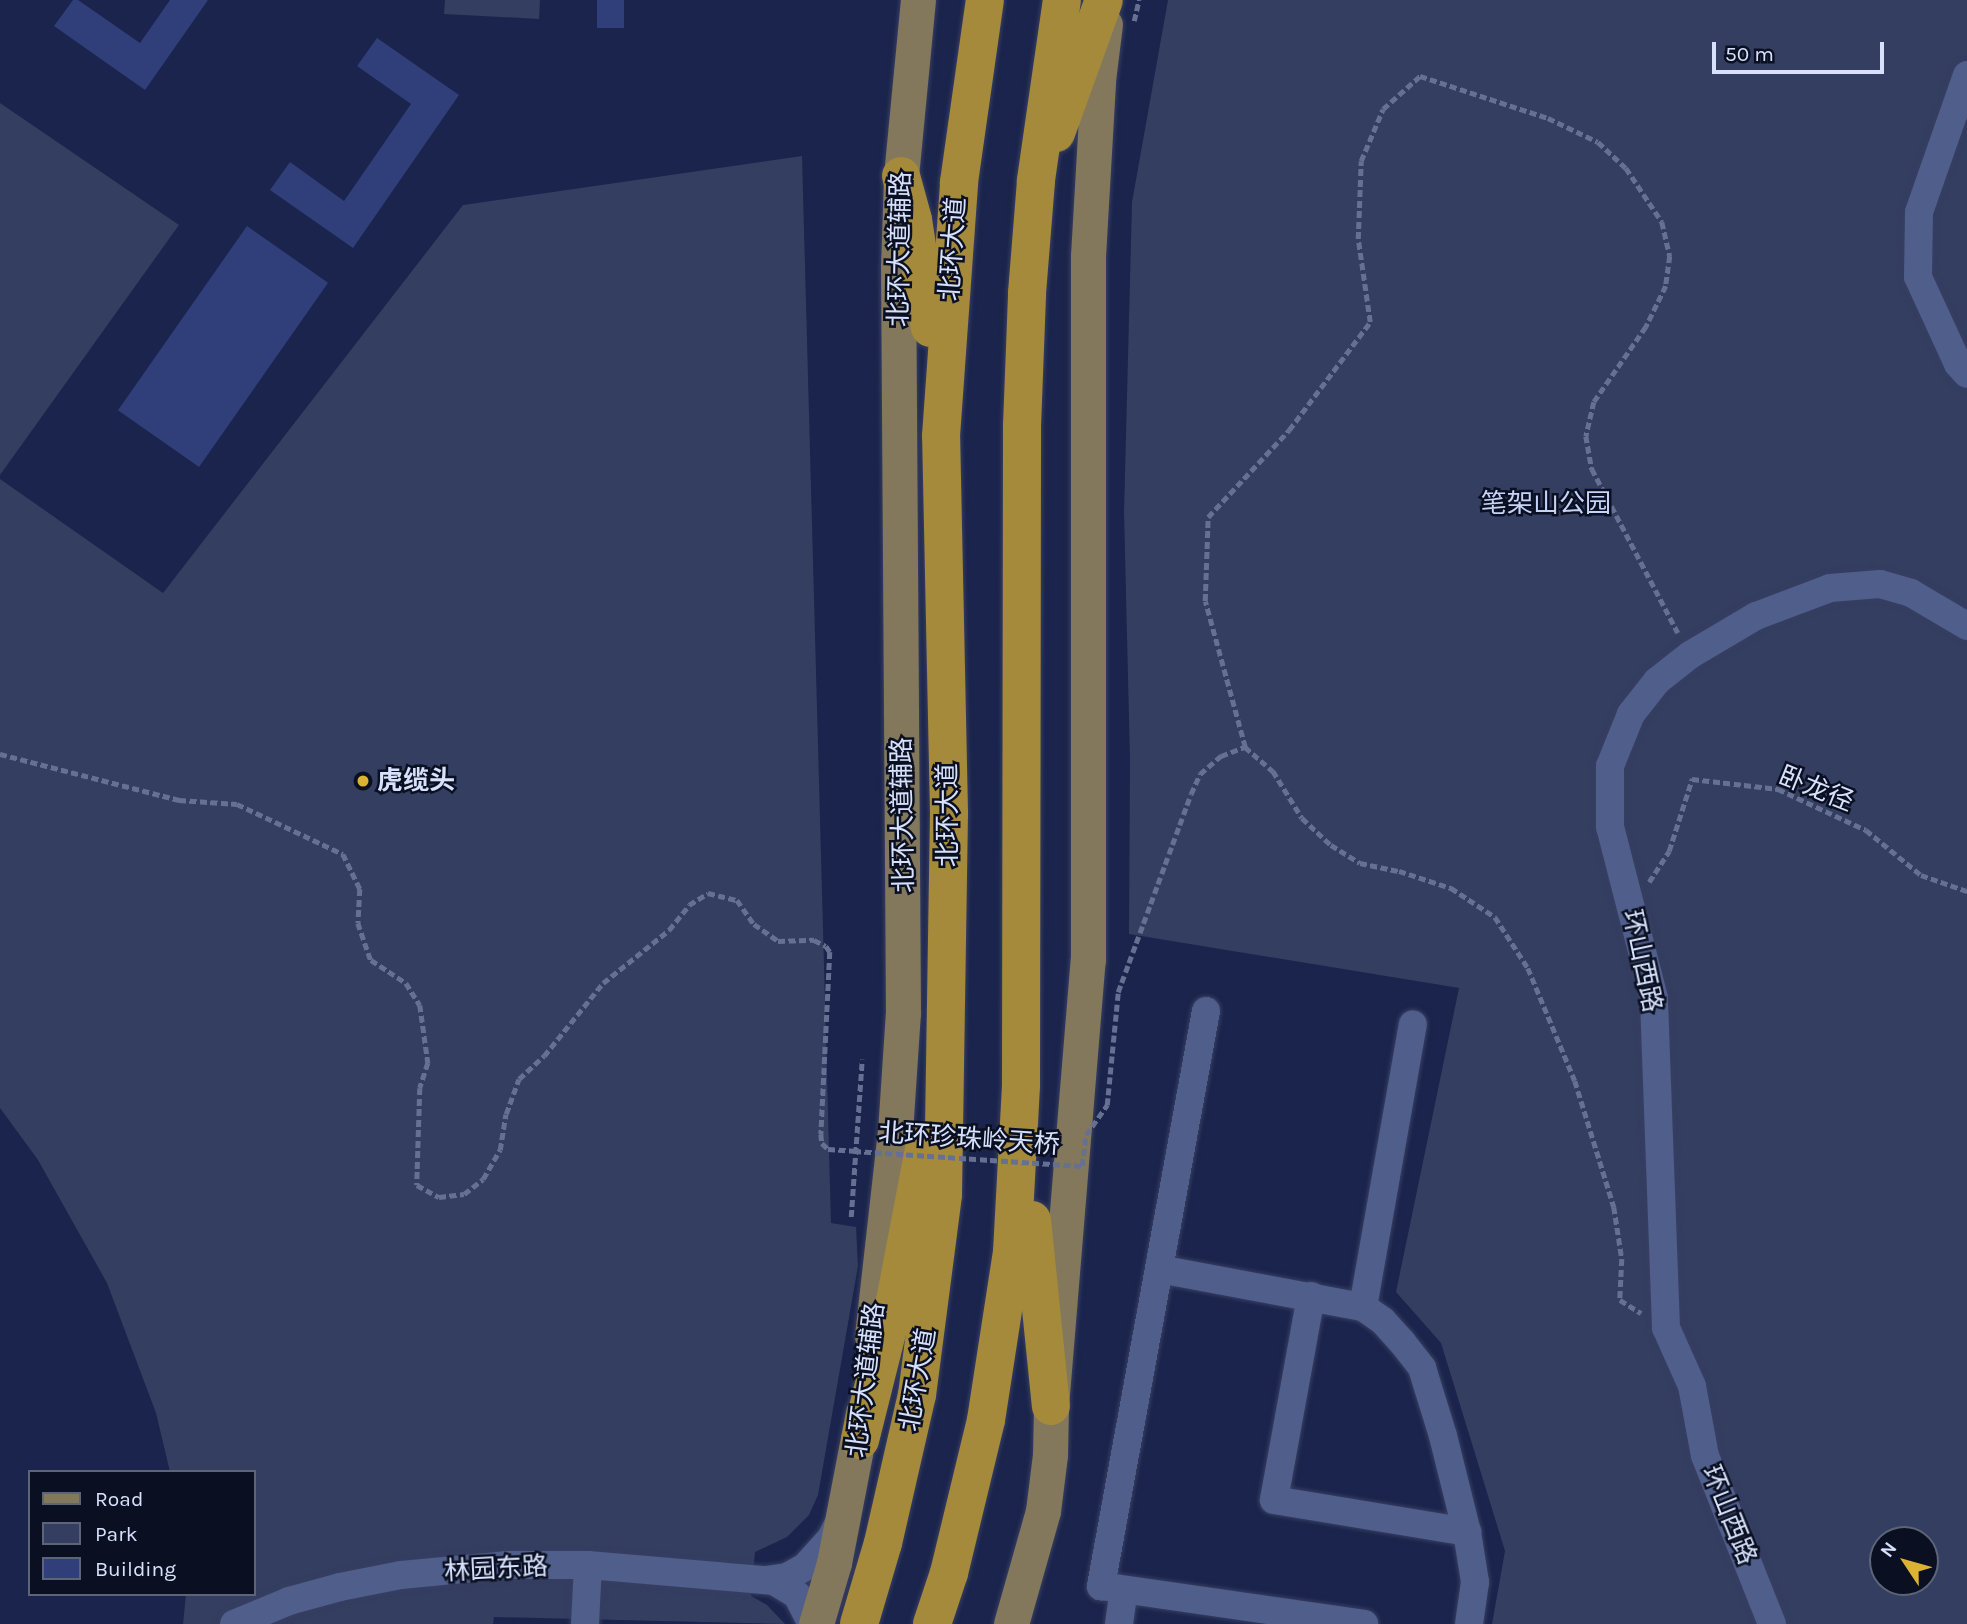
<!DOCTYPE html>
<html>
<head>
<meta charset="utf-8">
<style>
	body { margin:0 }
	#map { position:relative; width:1967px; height:1624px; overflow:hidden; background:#1a244c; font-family:Karla,"Noto Sans SC",sans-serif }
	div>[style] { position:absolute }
	.green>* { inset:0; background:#333e61 }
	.building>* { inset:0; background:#303f79; transform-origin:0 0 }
	.path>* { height:4.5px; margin-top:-2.25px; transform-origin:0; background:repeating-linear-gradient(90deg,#667092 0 7px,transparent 0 10.5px) }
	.roads { filter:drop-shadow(0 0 2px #383e61) drop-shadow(0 0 2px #383e61) }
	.minor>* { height:28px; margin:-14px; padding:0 14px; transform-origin:14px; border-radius:14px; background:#505e8b }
	.major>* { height:35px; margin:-17.5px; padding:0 17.5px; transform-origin:17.5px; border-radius:17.5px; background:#83785c }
	.highway>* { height:38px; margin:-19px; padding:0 19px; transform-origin:19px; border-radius:19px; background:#a58a3c }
	.path-bridge>* { height:4.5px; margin-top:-2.25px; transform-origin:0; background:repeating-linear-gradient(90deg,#667092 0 7px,transparent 0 10.5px) }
	.dots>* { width:19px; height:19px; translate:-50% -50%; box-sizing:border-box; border:4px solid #0a1021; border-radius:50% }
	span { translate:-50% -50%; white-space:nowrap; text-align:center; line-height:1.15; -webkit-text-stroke:5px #0a1021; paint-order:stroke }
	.street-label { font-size:26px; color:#d7e1fb }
	.park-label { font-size:26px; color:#c6d3f7 }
	.poi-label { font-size:26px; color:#d7e1fb; font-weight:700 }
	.left { translate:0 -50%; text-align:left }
	.legend { position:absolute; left:28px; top:1470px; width:228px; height:126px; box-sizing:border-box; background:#0a1021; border:2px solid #5c6478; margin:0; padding:9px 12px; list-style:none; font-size:21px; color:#d7e1fb }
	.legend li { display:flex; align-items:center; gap:14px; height:35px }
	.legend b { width:35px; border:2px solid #5c6478 }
	.north { position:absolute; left:1869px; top:1526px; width:70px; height:70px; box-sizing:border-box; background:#0a1021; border:2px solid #5c6478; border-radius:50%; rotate:306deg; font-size:19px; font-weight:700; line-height:28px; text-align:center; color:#d7e1fb }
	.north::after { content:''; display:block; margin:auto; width:24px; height:32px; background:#dbb233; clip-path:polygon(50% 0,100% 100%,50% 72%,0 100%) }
	.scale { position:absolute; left:1712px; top:42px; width:172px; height:32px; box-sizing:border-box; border:4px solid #d7e1fb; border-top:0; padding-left:9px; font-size:21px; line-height:24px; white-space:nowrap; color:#d7e1fb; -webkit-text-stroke:5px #0a1021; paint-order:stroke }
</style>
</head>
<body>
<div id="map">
	<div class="green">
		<i style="clip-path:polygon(445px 0,540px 0,539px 19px,444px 14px)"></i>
		<i style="clip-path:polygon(evenodd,1168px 0,1967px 0,1967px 1624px,1492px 1624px,1505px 1551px,1441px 1343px,1396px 1292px,1459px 988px,1129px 934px,1130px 760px,1124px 512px,1132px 202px,1168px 0,1883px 1540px,1925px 1540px,1925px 1582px,1883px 1582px,1883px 1540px)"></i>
		<i style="clip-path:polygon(0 103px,179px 225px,0 475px)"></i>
		<i style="clip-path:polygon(802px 156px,831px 1223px,856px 1227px,858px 1266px,818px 1495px,809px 1515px,787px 1537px,755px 1552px,751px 1596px,767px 1605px,785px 1624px,494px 1617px,493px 1624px,183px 1624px,186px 1594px,254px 1594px,254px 1472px,170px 1472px,156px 1413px,107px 1283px,38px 1160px,0 1108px,0 479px,163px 593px,463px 205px)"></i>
	</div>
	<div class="building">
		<i style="clip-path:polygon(73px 0,78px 0,140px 43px,170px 0,208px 0,145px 90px,54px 26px)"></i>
		<i style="left:597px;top:0;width:27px;height:28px"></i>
		<i style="clip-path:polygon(377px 38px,459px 95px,353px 248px,270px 190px,290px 162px,344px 201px,411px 104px,357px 66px)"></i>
		<i style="left:247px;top:226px;width:99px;height:225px;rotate:35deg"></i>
	</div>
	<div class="path">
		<i style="left:1134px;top:21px;width:22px;rotate:-77deg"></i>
		<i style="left:1245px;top:747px;width:151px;rotate:-105.3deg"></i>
		<i style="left:1205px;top:601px;width:84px;rotate:-88deg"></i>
		<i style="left:1208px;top:517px;width:119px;rotate:-47deg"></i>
		<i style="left:1289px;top:430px;width:135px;rotate:-53.1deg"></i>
		<i style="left:1370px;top:322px;width:84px;rotate:-98.2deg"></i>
		<i style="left:1358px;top:239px;width:78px;rotate:-87.8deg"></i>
		<i style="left:1361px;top:161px;width:56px;rotate:-67.1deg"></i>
		<i style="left:1383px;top:109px;width:50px;rotate:-41.7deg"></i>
		<i style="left:1420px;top:76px;width:135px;rotate:18.2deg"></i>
		<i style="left:1548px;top:118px;width:55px;rotate:25.6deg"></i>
		<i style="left:1598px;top:142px;width:38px;rotate:43deg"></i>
		<i style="left:1626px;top:168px;width:65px;rotate:56.3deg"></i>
		<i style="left:1662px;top:222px;width:35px;rotate:77deg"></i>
		<i style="left:1670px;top:256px;width:30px;rotate:98deg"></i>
		<i style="left:1666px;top:286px;width:46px;rotate:116deg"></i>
		<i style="left:1646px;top:327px;width:91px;rotate:124.7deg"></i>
		<i style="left:1594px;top:402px;width:35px;rotate:103deg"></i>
		<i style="left:1586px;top:436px;width:34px;rotate:80deg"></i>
		<i style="left:1592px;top:469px;width:185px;rotate:62.3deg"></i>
		<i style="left:0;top:754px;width:185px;rotate:14.4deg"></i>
		<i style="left:179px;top:800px;width:58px;rotate:3.9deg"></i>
		<i style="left:237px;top:804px;width:117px;rotate:25.3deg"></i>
		<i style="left:343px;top:854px;width:39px;rotate:64deg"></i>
		<i style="left:360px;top:889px;width:34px;rotate:93deg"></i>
		<i style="left:358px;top:923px;width:39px;rotate:71deg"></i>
		<i style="left:371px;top:960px;width:42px;rotate:33.3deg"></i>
		<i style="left:406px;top:983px;width:26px;rotate:58deg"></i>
		<i style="left:420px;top:1005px;width:59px;rotate:82.1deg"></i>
		<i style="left:428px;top:1063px;width:26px;rotate:108deg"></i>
		<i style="left:420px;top:1088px;width:97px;rotate:91.8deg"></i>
		<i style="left:417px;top:1185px;width:25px;rotate:29deg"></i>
		<i style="left:439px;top:1197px;width:25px;rotate:-7deg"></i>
		<i style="left:464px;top:1194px;width:24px;rotate:-38deg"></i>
		<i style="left:483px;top:1179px;width:34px;rotate:-60deg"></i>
		<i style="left:500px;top:1150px;width:36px;rotate:-81deg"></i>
		<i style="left:506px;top:1114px;width:37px;rotate:-70deg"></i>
		<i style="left:519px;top:1079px;width:34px;rotate:-43deg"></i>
		<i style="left:544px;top:1056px;width:94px;rotate:-51.1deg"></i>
		<i style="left:603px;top:983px;width:85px;rotate:-38.8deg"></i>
		<i style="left:669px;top:930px;width:32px;rotate:-51deg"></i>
		<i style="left:689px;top:905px;width:22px;rotate:-32deg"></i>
		<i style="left:708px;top:893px;width:30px;rotate:14deg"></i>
		<i style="left:737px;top:900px;width:29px;rotate:55deg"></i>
		<i style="left:754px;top:924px;width:29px;rotate:35deg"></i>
		<i style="left:778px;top:941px;width:36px;rotate:-2deg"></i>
		<i style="left:814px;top:940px;width:13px;rotate:27deg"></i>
		<i style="left:826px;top:946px;width:7px;rotate:56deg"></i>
		<i style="left:830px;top:952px;width:182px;rotate:92.8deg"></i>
		<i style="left:821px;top:1134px;width:9px;rotate:84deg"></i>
		<i style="left:822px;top:1143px;width:8px;rotate:45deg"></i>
		<i style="left:828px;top:1149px;width:26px;rotate:4deg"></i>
		<i style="left:1191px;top:794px;width:22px;rotate:-66deg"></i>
		<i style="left:1200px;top:774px;width:28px;rotate:-41deg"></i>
		<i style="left:1221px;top:756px;width:26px;rotate:-21deg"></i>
		<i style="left:1245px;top:747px;width:37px;rotate:41deg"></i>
		<i style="left:1273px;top:771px;width:55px;rotate:58.3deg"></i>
		<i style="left:1302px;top:818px;width:40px;rotate:43deg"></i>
		<i style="left:1331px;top:845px;width:34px;rotate:32deg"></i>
		<i style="left:1360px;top:863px;width:40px;rotate:12deg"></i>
		<i style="left:1399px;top:871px;width:55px;rotate:18.1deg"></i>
		<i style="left:1451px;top:888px;width:53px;rotate:33.4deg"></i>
		<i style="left:1495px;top:917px;width:61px;rotate:57.1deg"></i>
		<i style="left:1528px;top:968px;width:122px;rotate:67.4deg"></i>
		<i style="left:1575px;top:1081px;width:132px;rotate:72.8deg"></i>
		<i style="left:1614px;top:1207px;width:53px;rotate:81.3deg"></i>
		<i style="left:1622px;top:1259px;width:41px;rotate:92.8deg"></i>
		<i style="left:1620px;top:1300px;width:25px;rotate:32deg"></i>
		<i style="left:1649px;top:882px;width:37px;rotate:-57deg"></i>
		<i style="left:1669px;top:851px;width:76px;rotate:-72.3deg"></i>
		<i style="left:1692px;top:779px;width:87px;rotate:6.6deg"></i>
		<i style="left:1778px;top:789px;width:97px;rotate:25deg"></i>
		<i style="left:1866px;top:830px;width:71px;rotate:39.3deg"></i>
		<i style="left:1921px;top:875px;width:49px;rotate:19.2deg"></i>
		<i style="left:851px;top:1217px;width:158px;rotate:-86deg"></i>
	</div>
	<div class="roads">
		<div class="minor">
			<i style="left:1967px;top:75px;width:145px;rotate:109.3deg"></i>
			<i style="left:1919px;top:212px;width:65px;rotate:90.9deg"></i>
			<i style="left:1918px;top:277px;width:96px;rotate:65.3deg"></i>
			<i style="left:1958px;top:364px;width:13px;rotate:48deg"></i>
			<i style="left:1206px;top:1011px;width:585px;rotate:100.35deg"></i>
			<i style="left:1101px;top:1586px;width:266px;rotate:8.2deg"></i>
			<i style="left:1159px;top:1269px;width:208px;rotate:10.6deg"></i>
			<i style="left:1363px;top:1307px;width:24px;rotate:35deg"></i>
			<i style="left:1383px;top:1321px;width:28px;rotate:48deg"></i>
			<i style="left:1402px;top:1342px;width:33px;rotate:52deg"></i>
			<i style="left:1422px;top:1368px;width:71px;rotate:72.8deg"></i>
			<i style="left:1443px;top:1436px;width:99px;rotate:76deg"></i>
			<i style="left:1467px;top:1532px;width:51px;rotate:80.9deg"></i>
			<i style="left:1475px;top:1582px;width:42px;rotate:98.1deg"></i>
			<i style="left:1311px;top:1296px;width:207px;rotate:100.3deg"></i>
			<i style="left:1274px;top:1500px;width:196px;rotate:9.4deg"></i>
			<i style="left:1363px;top:1307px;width:287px;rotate:-80deg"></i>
			<i style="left:766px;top:1580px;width:21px;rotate:-8deg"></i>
			<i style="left:787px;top:1577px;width:21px;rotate:-29deg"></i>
			<i style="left:805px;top:1567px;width:39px;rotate:-48deg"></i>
			<i style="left:831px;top:1538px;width:18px;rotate:-63deg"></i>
			<i style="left:234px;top:1624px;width:60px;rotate:-22.7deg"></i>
			<i style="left:289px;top:1601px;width:53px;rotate:-15.4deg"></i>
			<i style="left:340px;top:1587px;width:62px;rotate:-11.1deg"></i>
			<i style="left:401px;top:1575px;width:105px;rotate:-5.4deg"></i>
			<i style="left:506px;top:1565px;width:82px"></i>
			<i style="left:588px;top:1565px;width:187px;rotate:4.9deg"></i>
			<i style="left:774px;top:1581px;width:27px;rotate:31deg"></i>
			<i style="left:797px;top:1595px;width:33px;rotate:63deg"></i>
			<i style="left:585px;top:1624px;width:59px;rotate:-87.1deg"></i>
			<i style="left:1119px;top:1624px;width:34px;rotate:-82deg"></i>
			<i style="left:1772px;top:1624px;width:181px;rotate:-111.7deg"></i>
			<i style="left:1705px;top:1456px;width:71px;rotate:-100.5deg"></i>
			<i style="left:1692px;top:1386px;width:64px;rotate:-114.1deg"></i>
			<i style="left:1666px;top:1328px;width:330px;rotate:-92.1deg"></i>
			<i style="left:1654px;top:998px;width:177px;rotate:-104.4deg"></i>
			<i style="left:1610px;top:827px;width:61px;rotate:-90deg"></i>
			<i style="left:1610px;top:766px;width:56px;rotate:-68deg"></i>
			<i style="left:1631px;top:714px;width:42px;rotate:-51.8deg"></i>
			<i style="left:1657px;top:681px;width:42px;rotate:-38.2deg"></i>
			<i style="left:1690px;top:655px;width:77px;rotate:-30.6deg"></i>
			<i style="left:1756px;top:616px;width:79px;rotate:-20.7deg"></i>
			<i style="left:1830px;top:588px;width:50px;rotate:-4.6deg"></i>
			<i style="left:1880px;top:584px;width:32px;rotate:16deg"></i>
			<i style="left:1911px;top:593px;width:65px;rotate:30.5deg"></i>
		</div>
		<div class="major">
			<i style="left:872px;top:1336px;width:205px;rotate:-83.6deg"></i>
			<i style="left:895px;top:1132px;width:119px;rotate:-86.2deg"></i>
			<i style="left:903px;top:1013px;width:745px;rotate:-90.38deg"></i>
			<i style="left:898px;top:268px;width:92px;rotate:-88.1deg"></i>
			<i style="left:901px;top:176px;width:177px;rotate:-84.5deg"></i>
			<i style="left:816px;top:1624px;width:64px;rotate:-73.6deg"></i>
			<i style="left:834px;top:1563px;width:153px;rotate:-79.1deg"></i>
			<i style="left:1011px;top:1624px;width:117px;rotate:-74.2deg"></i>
			<i style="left:1043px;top:1511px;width:56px;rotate:-82.9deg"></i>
			<i style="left:1050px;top:1455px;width:49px;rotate:-88.8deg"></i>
			<i style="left:1051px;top:1406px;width:448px;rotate:-85.3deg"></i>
			<i style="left:1088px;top:960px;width:704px;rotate:-90deg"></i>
			<i style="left:1088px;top:256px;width:176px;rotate:-86.7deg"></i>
			<i style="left:1098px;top:80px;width:56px;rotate:-82.9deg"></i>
		</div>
		<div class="highway">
			<i style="left:1056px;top:133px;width:141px;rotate:-70.2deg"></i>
			<i style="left:901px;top:176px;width:46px;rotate:74.7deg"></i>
			<i style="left:913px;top:220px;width:109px;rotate:81.1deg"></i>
			<i style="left:1032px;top:1220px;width:187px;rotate:84.2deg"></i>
			<i style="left:860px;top:1440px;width:143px;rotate:-75.9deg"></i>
			<i style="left:895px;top:1301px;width:160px;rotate:-79.2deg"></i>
			<i style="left:859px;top:1624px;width:84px;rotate:-73.5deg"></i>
			<i style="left:883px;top:1543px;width:152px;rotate:-77.1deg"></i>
			<i style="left:917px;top:1395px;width:203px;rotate:-82.6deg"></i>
			<i style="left:943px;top:1194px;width:381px;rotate:-89.1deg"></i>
			<i style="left:949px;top:813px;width:377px;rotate:-91.2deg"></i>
			<i style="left:941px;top:436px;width:255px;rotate:-85.9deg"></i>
			<i style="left:959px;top:182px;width:184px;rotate:-81.9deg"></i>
			<i style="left:932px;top:1624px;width:54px;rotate:-71.6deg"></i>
			<i style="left:949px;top:1573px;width:157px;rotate:-76.4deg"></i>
			<i style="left:986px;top:1420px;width:170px;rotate:-81.2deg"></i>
			<i style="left:1012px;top:1252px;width:167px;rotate:-86.9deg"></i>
			<i style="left:1021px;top:1085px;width:659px;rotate:-89.91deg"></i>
			<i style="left:1022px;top:426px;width:133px;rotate:-87.8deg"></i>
			<i style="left:1027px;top:293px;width:113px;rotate:-85.4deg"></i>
			<i style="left:1036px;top:180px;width:182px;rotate:-81.8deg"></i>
		</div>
	</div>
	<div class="path-bridge">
		<i style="left:854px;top:1151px;width:228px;rotate:3.8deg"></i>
		<i style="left:1082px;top:1166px;width:31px;rotate:-83deg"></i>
		<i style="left:1086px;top:1135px;width:37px;rotate:-55deg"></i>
		<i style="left:1107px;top:1105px;width:114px;rotate:-84.4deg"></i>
		<i style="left:1118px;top:992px;width:211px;rotate:-69.8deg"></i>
	</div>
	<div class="dots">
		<i style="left:363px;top:781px;background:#dbb233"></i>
	</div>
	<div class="street-label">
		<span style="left:900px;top:249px;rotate:-89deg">北环大道辅路</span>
		<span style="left:953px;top:249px;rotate:-86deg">北环大道</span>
		<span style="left:1816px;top:789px;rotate:22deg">卧龙径</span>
		<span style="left:903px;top:815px;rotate:-91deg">北环大道辅路</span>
		<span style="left:948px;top:815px;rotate:-90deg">北环大道</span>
		<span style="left:1642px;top:961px;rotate:78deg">环山西路</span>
		<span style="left:969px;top:1139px;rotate:4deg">北环珍珠岭天桥</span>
		<span style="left:866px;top:1380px;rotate:-83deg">北环大道辅路</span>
		<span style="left:918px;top:1380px;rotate:-80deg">北环大道</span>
		<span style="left:1729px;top:1515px;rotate:68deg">环山西路</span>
		<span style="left:496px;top:1569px;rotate:-3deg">林园东路</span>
	</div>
	<div class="park-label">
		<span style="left:1546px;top:504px">笔架山公园</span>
	</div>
	<div class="poi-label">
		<span class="left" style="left:377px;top:781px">虎缆头</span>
	</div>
	<ul class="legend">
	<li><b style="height:9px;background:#83785c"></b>Road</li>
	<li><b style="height:19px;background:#333e61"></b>Park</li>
	<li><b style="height:19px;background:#303f79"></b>Building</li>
	</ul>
	<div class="north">N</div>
	<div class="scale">50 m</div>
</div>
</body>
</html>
